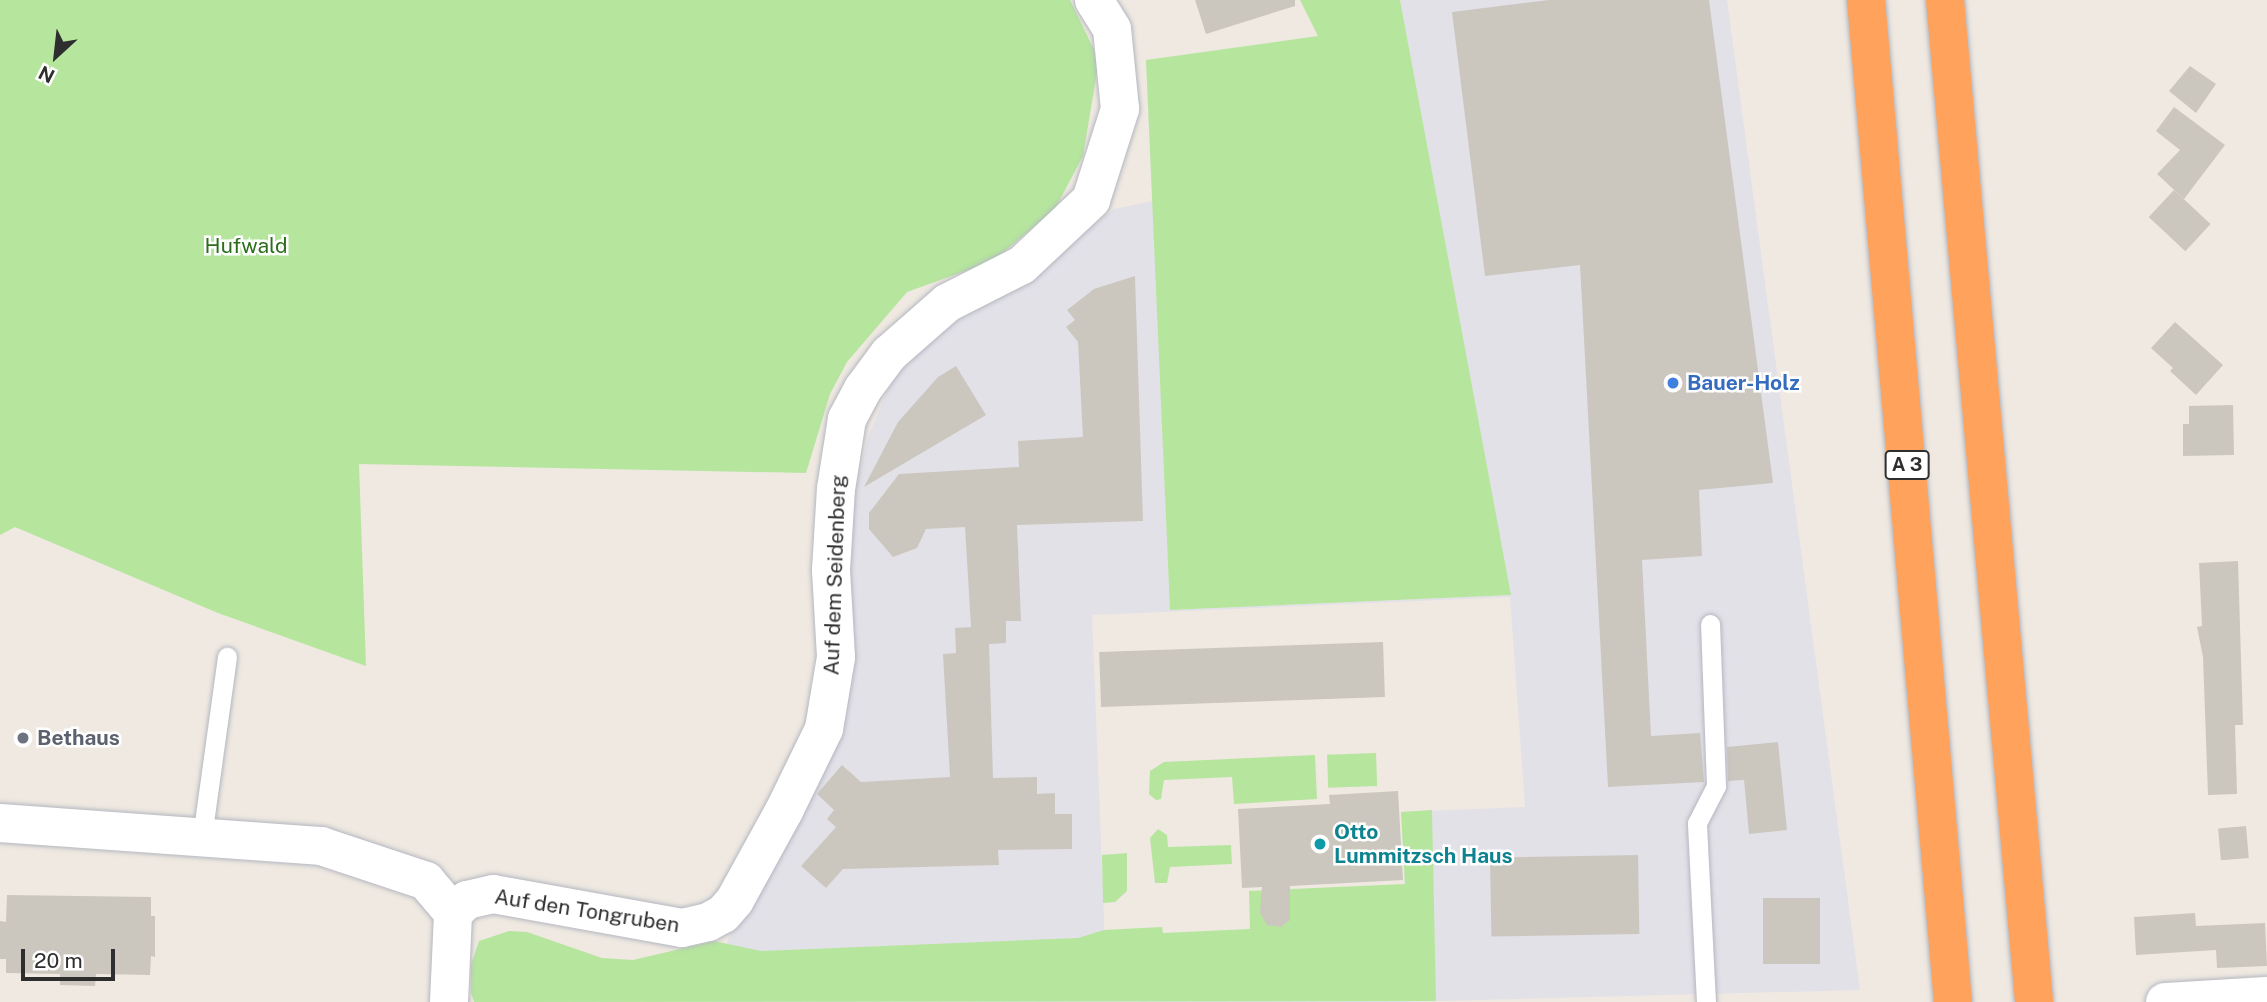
<!DOCTYPE html>
<html>
<head>
<meta charset="utf-8">
<style>
	body { margin:0 }
	#map { position:relative; width:2267px; height:1002px; overflow:hidden; background:#efe9e1; font-family:"Public Sans",sans-serif }
	div>[style] { position:absolute }
	.industrial>* { inset:0; background:#e3e1e8 }
	.green>* { inset:0; background:#b6e59e; transform-origin:0 0 }
	.building>* { inset:0; background:#cbc7bf; transform-origin:0 0 }
	.roads { filter:drop-shadow(0 0 2px #b4b7c1) drop-shadow(0 0 2px #b4b7c1) }
	.service>* { height:19px; margin:-9.5px; padding:0 9.5px; transform-origin:9.5px; border-radius:9.5px; background:#fff }
	.minor>* { height:38px; margin:-19px; padding:0 19px; transform-origin:19px; border-radius:19px; background:#fff }
	.tertiary>* { height:38px; margin:-19px; padding:0 19px; transform-origin:19px; border-radius:19px; background:#fff }
	.motorway>* { height:38px; margin:-19px; padding:0 19px; transform-origin:19px; border-radius:19px; background:#ffa35c }
	.dots>* { width:19px; height:19px; translate:-50% -50%; box-sizing:border-box; border:4px solid #fff; border-radius:50% }
	span { translate:-50% -50%; white-space:nowrap; text-align:center; line-height:1.15; -webkit-text-stroke:5px #fff; paint-order:stroke }
	.shield-label span { padding:2px 5px; background:#fff; border:2px solid; border-radius:5px; -webkit-text-stroke-width:0 }
	.shield-label { font-size:19px; color:#2e2e2e; font-weight:700 }
	.park-label { font-size:21px; color:#2c6e1b }
	.shop-label { font-size:21px; color:#366cbe; font-weight:700 }
	.left { translate:0 -50%; text-align:left }
	.street-label { font-size:21px; color:#2e2e2e }
	.worship-label { font-size:21px; color:#5b616d; font-weight:700 }
	.culture-label { font-size:21px; color:#0d838f; font-weight:700 }
	.north { position:absolute; left:21px; top:21px; width:70px; height:70px; -webkit-text-stroke:5px #fff; paint-order:stroke; rotate:207deg; font-size:19px; font-weight:700; line-height:28px; text-align:center; color:#2e2e2e }
	.north::after { content:''; display:block; margin:auto; width:24px; height:32px; background:#2e2e2e; clip-path:polygon(50% 0,100% 100%,50% 72%,0 100%) }
	.scale { position:absolute; left:21px; top:949px; width:94px; height:32px; box-sizing:border-box; border:4px solid #2e2e2e; border-top:0; padding-left:9px; font-size:21px; line-height:24px; white-space:nowrap; color:#2e2e2e; -webkit-text-stroke:5px #fff; paint-order:stroke }
</style>
</head>
<body>
<div id="map">
	<div class="industrial">
		<i style="clip-path:polygon(evenodd,1400px 0,1727px 0,1860px 990px,1405px 1002px,711px 1002px,729px 937px,838px 735px,847px 524px,868px 437px,892px 380px,946px 327px,1016px 284px,1114px 209px,1153px 201px,1170px 610px,1510px 595px,1400px 0,1510px 597px,1525px 807px,1401px 812px,1407px 932px,1105px 945px,1092px 615px,1510px 597px)"></i>
	</div>
	<div class="green">
		<i style="clip-path:polygon(0 0,1070px 0,1099px 60px,1083px 156px,1055px 209px,993px 261px,907px 292px,847px 362px,830px 394px,806px 473px,359px 464px,366px 666px,218px 613px,15px 527px,0 535px)"></i>
		<i style="clip-path:polygon(1300px 0,1400px 0,1511px 595px,1170px 610px,1146px 60px,1318px 36px)"></i>
		<i style="left:1376px;top:753px;width:33px;height:49px;rotate:88deg"></i>
		<i style="clip-path:polygon(1315px 755px,1317px 799px,1234px 804px,1232px 777px,1164px 780px,1161px 799px,1156px 800px,1149px 794px,1150px 771px,1164px 762px)"></i>
		<i style="clip-path:polygon(1432px 810px,1436px 1001px,474px 1002px,471px 993px,471px 965px,479px 941px,509px 931px,527px 932px,602px 958px,633px 960px,714px 941px,761px 951px,1078px 938px,1104px 930px,1162px 927px,1163px 933px,1250px 929px,1249px 891px,1405px 884px,1401px 812px)"></i>
		<i style="clip-path:polygon(1158px 829px,1167px 835px,1168px 847px,1231px 845px,1232px 864px,1170px 867px,1167px 883px,1155px 883px,1150px 838px)"></i>
		<i style="clip-path:polygon(1127px 853px,1127px 891px,1115px 902px,1103px 903px,1102px 855px)"></i>
	</div>
	<div class="building">
		<i style="clip-path:polygon(1195px 0,1295px 0,1295px 6px,1206px 34px)"></i>
		<i style="clip-path:polygon(1549px 0,1709px 0,1773px 483px,1699px 490px,1702px 556px,1642px 560px,1651px 736px,1700px 733px,1704px 782px,1608px 787px,1580px 265px,1485px 276px,1452px 12px)"></i>
		<i style="clip-path:polygon(2190px 66px,2216px 84px,2196px 113px,2169px 91px)"></i>
		<i style="clip-path:polygon(2174px 107px,2225px 145px,2184px 199px,2157px 174px,2180px 150px,2156px 131px)"></i>
		<i style="left:2174px;top:190px;width:50px;height:37px;rotate:43deg"></i>
		<i style="clip-path:polygon(1135px 276px,1143px 521px,1017px 525px,1021px 621px,1006px 621px,1006px 643px,989px 644px,993px 778px,1037px 777px,1037px 794px,1055px 793px,1055px 814px,1072px 814px,1072px 849px,998px 850px,999px 865px,843px 869px,826px 888px,801px 866px,836px 827px,827px 819px,834px 810px,817px 794px,842px 765px,861px 782px,950px 777px,943px 654px,956px 653px,955px 628px,971px 627px,965px 527px,926px 529px,917px 548px,893px 557px,869px 529px,869px 513px,899px 474px,1019px 467px,1018px 441px,1083px 437px,1078px 342px,1066px 327px,1075px 320px,1067px 310px,1094px 289px)"></i>
		<i style="clip-path:polygon(2175px 322px,2223px 365px,2196px 395px,2170px 371px,2173px 368px,2151px 348px)"></i>
		<i style="clip-path:polygon(956px 366px,986px 415px,864px 487px,898px 422px,938px 377px)"></i>
		<i style="clip-path:polygon(2233px 405px,2234px 455px,2183px 456px,2183px 424px,2189px 424px,2189px 406px)"></i>
		<i style="clip-path:polygon(2238px 561px,2243px 725px,2235px 725px,2237px 794px,2208px 795px,2203px 657px,2197px 627px,2202px 626px,2199px 563px)"></i>
		<i style="left:1383px;top:642px;width:55px;height:284px;rotate:88deg"></i>
		<i style="clip-path:polygon(1778px 742px,1787px 830px,1749px 834px,1744px 780px,1728px 781px,1727px 747px)"></i>
		<i style="clip-path:polygon(1398px 791px,1403px 880px,1290px 886px,1290px 920px,1281px 927px,1267px 925px,1260px 913px,1262px 887px,1242px 888px,1238px 809px,1330px 804px,1329px 795px)"></i>
		<i style="left:2246px;top:826px;width:32px;height:28px;rotate:85deg"></i>
		<i style="left:1638px;top:855px;width:79px;height:148px;rotate:89deg"></i>
		<i style="clip-path:polygon(7px 895px,151px 897px,151px 916px,155px 916px,155px 957px,151px 956px,150px 975px,96px 974px,95px 986px,60px 985px,60px 974px,6px 973px,6px 959px,0 959px,0 921px,6px 922px)"></i>
		<i style="left:1763px;top:898px;width:57px;height:66px"></i>
		<i style="clip-path:polygon(2195px 913px,2196px 926px,2265px 923px,2267px 966px,2217px 968px,2216px 950px,2136px 955px,2134px 917px)"></i>
	</div>
	<div class="roads">
		<div class="service">
			<i style="left:202px;top:837px;width:182px;rotate:-82.1deg"></i>
			<i style="left:1706px;top:1002px;width:179px;rotate:-92.9deg"></i>
			<i style="left:1697px;top:823px;width:42px;rotate:-62.8deg"></i>
			<i style="left:1716px;top:786px;width:162px;rotate:-92.1deg"></i>
		</div>
		<div class="minor">
			<i style="left:0;top:823px;width:322px;rotate:4.1deg"></i>
			<i style="left:321px;top:846px;width:111px;rotate:18.4deg"></i>
			<i style="left:426px;top:881px;width:42px;rotate:49.8deg"></i>
			<i style="left:449px;top:1002px;width:89px;rotate:-87.4deg"></i>
			<i style="left:453px;top:913px;width:19px;rotate:-43deg"></i>
			<i style="left:467px;top:900px;width:27px;rotate:-13deg"></i>
			<i style="left:493px;top:894px;width:192px;rotate:10.2deg"></i>
			<i style="left:682px;top:928px;width:27px;rotate:-13deg"></i>
			<i style="left:708px;top:922px;width:17px;rotate:-28deg"></i>
			<i style="left:723px;top:914px;width:18px;rotate:-49deg"></i>
			<i style="left:735px;top:900px;width:102px;rotate:-61.2deg"></i>
			<i style="left:784px;top:811px;width:91px;rotate:-64deg"></i>
			<i style="left:824px;top:729px;width:73px;rotate:-80.5deg"></i>
			<i style="left:836px;top:657px;width:87px;rotate:-93.3deg"></i>
			<i style="left:831px;top:570px;width:81px;rotate:-86.5deg"></i>
			<i style="left:836px;top:489px;width:71px;rotate:-81.1deg"></i>
			<i style="left:847px;top:419px;width:34px;rotate:-62deg"></i>
			<i style="left:863px;top:389px;width:44px;rotate:-53.4deg"></i>
			<i style="left:889px;top:354px;width:77px;rotate:-41.3deg"></i>
			<i style="left:947px;top:303px;width:84px;rotate:-26.9deg"></i>
			<i style="left:1022px;top:265px;width:95px;rotate:-43.3deg"></i>
			<i style="left:1091px;top:200px;width:96px;rotate:-72.3deg"></i>
			<i style="left:1120px;top:109px;width:80px;rotate:-95.7deg"></i>
			<i style="left:1112px;top:29px;width:34px;rotate:-122deg"></i>
		</div>
		<div class="tertiary">
			<i style="left:2165px;top:1002px;width:102px;rotate:-3.4deg"></i>
		</div>
		<div class="motorway">
			<i style="left:1866px;top:0;width:1006px;rotate:85.04deg"></i>
			<i style="left:1945px;top:0;width:1006px;rotate:84.92deg"></i>
		</div>
	</div>
	<div class="dots">
		<i style="left:1673px;top:383px;background:#3f7fe0"></i>
		<i style="left:23px;top:738px;background:#6b7280"></i>
		<i style="left:1320px;top:844px;background:#0f9aa8"></i>
	</div>
	<div class="shield-label">
		<span style="left:1907px;top:465px">A 3</span>
	</div>
	<div class="park-label">
		<span style="left:246px;top:246px">Hufwald</span>
	</div>
	<div class="shop-label">
		<span class="left" style="left:1687px;top:383px">Bauer-Holz</span>
	</div>
	<div class="street-label">
		<span style="left:835px;top:575px;rotate:-88deg">Auf dem Seidenberg</span>
		<span style="left:587px;top:911px;rotate:9deg">Auf den Tongruben</span>
	</div>
	<div class="worship-label">
		<span class="left" style="left:37px;top:738px">Bethaus</span>
	</div>
	<div class="culture-label">
		<span class="left" style="left:1334px;top:844px">Otto<br>Lummitzsch Haus</span>
	</div>
	<div class="north">N</div>
	<div class="scale">20 m</div>
</div>
</body>
</html>
